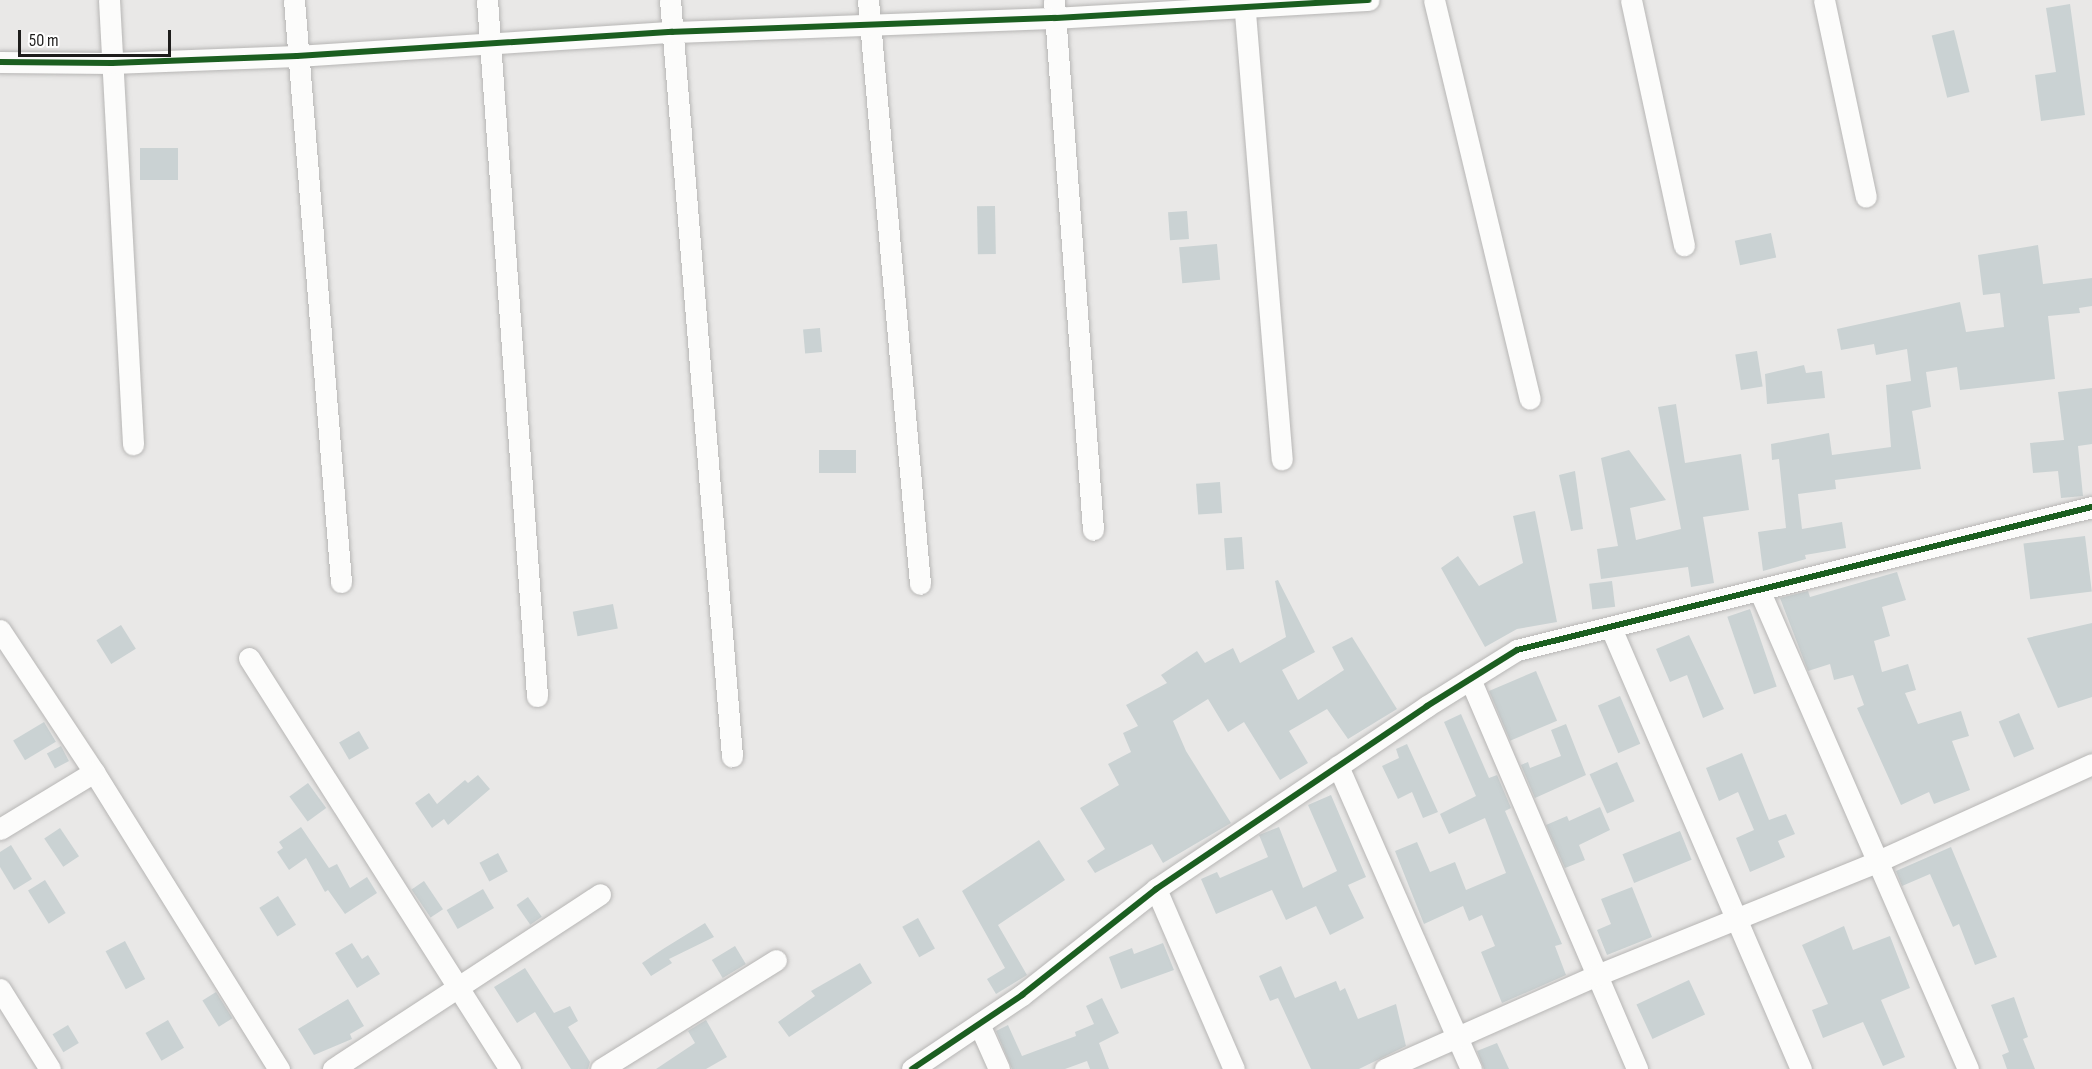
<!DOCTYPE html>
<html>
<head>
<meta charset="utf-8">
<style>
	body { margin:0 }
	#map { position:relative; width:2092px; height:1069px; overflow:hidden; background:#e9e8e7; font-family:"Sofia Sans Condensed",sans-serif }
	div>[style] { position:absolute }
	.building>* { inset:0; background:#cad2d3; transform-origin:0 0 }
	.roads { filter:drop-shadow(0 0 2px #b7b6b5) drop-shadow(0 0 2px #b7b6b5) }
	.street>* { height:21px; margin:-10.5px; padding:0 10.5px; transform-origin:10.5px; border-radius:10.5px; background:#fcfcfb }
	.cycleway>* { height:6px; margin:-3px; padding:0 3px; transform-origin:3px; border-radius:3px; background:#1b5e20 }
	span { translate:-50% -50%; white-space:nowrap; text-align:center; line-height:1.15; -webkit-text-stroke:4.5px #fff; paint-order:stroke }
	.scale { position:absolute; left:18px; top:30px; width:153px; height:27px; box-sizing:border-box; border:3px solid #1e1d1c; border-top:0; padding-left:8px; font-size:18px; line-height:21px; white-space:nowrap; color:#1e1d1c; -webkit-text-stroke:4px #fff; paint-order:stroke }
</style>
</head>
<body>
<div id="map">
	<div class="building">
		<i style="clip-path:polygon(2070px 4px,2085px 115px,2041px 121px,2035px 75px,2056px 72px,2046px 8px)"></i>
		<i style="left:1954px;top:30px;width:64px;height:23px;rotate:76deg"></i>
		<i style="left:178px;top:148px;width:32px;height:38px;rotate:90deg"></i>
		<i style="left:995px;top:206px;width:48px;height:18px;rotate:89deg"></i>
		<i style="left:1187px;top:211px;width:28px;height:19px;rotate:86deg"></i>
		<i style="left:1771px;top:233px;width:25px;height:37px;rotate:78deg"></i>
		<i style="left:1217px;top:244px;width:36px;height:38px;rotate:85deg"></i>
		<i style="clip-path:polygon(2038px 245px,2043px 284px,2092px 278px,2092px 306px,2079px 308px,2080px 313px,2048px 316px,2055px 379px,1960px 390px,1957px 367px,1926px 372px,1931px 407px,1912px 411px,1921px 469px,1835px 480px,1836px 489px,1798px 494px,1802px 529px,1842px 522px,1846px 548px,1805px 555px,1806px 559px,1763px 571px,1758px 532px,1786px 528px,1779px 459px,1772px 460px,1771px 444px,1829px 433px,1832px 455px,1891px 447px,1886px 385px,1911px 381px,1907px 349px,1876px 355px,1874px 344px,1841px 350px,1837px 329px,1960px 302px,1966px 332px,2004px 327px,2000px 293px,1983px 295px,1978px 255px)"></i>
		<i style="left:820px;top:328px;width:24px;height:17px;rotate:85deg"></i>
		<i style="left:1757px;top:351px;width:36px;height:22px;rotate:81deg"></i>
		<i style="clip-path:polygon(1804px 365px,1806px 373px,1822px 371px,1825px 398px,1767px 404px,1765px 374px)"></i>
		<i style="clip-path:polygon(2092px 388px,2092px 444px,2078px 446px,2083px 496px,2061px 498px,2058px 471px,2033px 473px,2030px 443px,2064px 440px,2058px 392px)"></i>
		<i style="clip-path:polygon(1676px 404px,1685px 463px,1741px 454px,1749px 510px,1703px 517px,1714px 583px,1691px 587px,1688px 567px,1601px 579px,1597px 549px,1618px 546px,1601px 458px,1629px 450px,1666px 500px,1630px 508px,1636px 540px,1681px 529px,1658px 407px)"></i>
		<i style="left:819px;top:450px;width:37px;height:23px"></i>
		<i style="clip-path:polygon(1575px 471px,1583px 529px,1571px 531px,1559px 475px)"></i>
		<i style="left:1220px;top:482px;width:31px;height:24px;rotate:86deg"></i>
		<i style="clip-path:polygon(1535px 511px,1557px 622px,1517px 629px,1485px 647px,1441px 568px,1458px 556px,1479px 586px,1523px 563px,1513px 516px)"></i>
		<i style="left:2085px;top:536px;width:56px;height:62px;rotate:83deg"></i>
		<i style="left:1242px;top:537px;width:32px;height:18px;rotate:86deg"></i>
		<i style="clip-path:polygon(1897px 572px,1906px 600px,1882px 607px,1890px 636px,1874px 641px,1882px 672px,1908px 664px,1916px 690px,1905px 693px,1918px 724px,1961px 711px,1969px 736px,1952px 741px,1970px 790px,1934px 804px,1929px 792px,1901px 805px,1857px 708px,1864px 705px,1853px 675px,1834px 680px,1830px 664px,1808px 671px,1780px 598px,1808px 591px,1810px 597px)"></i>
		<i style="clip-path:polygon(1278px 580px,1315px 652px,1282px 670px,1298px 700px,1344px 670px,1332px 647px,1352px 637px,1397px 709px,1348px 739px,1327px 709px,1289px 731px,1308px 763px,1280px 780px,1244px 722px,1228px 732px,1208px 699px,1173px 721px,1186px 751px,1231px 823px,1163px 863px,1152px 844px,1095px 873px,1087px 861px,1105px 849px,1080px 808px,1119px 785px,1108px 764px,1131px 752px,1123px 733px,1138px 726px,1126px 705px,1167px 683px,1161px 675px,1197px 651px,1205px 663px,1233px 648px,1240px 663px,1286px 637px,1275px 581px)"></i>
		<i style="left:1612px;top:581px;width:26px;height:23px;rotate:83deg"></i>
		<i style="left:613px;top:604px;width:25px;height:41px;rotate:79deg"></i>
		<i style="left:1750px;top:609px;width:82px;height:24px;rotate:71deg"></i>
		<i style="clip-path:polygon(2092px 623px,2092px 697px,2058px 708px,2027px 638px)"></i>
		<i style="left:121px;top:625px;width:28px;height:29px;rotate:58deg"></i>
		<i style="clip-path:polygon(1689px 635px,1724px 709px,1703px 718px,1687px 675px,1670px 682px,1656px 649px)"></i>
		<i style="left:1536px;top:671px;width:54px;height:51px;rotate:67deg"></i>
		<i style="left:1620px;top:696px;width:52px;height:24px;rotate:67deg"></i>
		<i style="left:2019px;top:713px;width:39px;height:22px;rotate:67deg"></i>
		<i style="clip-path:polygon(1461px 714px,1489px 778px,1497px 775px,1511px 808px,1505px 811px,1562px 944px,1555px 946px,1566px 975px,1502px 1003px,1481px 952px,1495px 946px,1482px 915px,1469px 921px,1463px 906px,1424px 924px,1395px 851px,1417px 842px,1430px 872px,1455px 862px,1466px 890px,1506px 873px,1485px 818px,1449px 834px,1440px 814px,1476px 796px,1444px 722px)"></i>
		<i style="left:44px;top:722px;width:23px;height:36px;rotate:59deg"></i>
		<i style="clip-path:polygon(1566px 724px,1586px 775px,1535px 798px,1521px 765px,1528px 762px,1530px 768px,1561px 756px,1551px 730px)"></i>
		<i style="left:359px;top:731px;width:20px;height:23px;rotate:60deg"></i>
		<i style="clip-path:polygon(1407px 744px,1438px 812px,1423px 818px,1412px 792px,1398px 799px,1382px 766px,1399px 758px,1396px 749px)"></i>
		<i style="left:61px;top:746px;width:17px;height:16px;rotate:62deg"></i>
		<i style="clip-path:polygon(1742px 753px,1769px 820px,1786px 814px,1795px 834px,1778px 841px,1785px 857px,1750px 872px,1736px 838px,1754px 830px,1738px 792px,1719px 801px,1706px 768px)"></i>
		<i style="left:1617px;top:762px;width:43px;height:30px;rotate:66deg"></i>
		<i style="clip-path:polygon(478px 775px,490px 789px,448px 825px,444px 819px,432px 828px,415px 803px,429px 793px,437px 804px,465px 780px,468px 783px)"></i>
		<i style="left:308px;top:783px;width:31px;height:23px;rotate:54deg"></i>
		<i style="clip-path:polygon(1331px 795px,1366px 877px,1348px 885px,1364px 918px,1330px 935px,1316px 906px,1286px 920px,1272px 890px,1216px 914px,1201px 879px,1217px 872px,1220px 878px,1268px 857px,1259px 835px,1279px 827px,1303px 888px,1337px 871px,1308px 805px)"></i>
		<i style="clip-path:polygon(1600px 807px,1610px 830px,1579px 845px,1585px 860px,1565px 868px,1546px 825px,1567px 816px,1569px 821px)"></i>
		<i style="clip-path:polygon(301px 827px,329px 868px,337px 864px,350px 888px,367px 877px,377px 893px,345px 914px,328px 890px,325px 892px,306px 858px,289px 870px,277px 852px,283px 848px,279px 842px)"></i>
		<i style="left:60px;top:828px;width:34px;height:19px;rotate:56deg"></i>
		<i style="left:1680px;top:831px;width:31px;height:62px;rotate:68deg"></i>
		<i style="clip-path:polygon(1039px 840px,1065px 880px,998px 925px,1027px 975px,996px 994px,987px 979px,1005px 968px,962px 891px)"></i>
		<i style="clip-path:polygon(11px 845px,32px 879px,14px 890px,0 867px,0 852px)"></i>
		<i style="clip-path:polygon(1951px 847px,1997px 957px,1975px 965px,1959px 924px,1953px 927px,1930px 874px,1902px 886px,1896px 871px)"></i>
		<i style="left:498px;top:853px;width:21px;height:21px;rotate:62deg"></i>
		<i style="left:45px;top:880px;width:39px;height:20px;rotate:58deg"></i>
		<i style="left:424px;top:881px;width:34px;height:15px;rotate:56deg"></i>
		<i style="clip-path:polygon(1632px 887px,1652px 937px,1607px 955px,1597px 930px,1611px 924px,1601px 899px)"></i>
		<i style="left:483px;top:889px;width:22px;height:42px;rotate:60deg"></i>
		<i style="left:278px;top:896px;width:34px;height:22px;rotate:58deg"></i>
		<i style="left:528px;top:897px;width:24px;height:14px;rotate:55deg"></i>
		<i style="left:918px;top:918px;width:35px;height:18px;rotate:61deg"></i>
		<i style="clip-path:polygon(705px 923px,714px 937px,669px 959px,672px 963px,651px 976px,642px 963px,663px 949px,668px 957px,663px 949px)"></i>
		<i style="clip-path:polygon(1844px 926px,1853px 950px,1890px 936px,1910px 988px,1881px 1000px,1905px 1057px,1883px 1066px,1863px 1022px,1823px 1038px,1812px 1010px,1828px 1004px,1802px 945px)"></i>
		<i style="left:125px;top:941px;width:43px;height:22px;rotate:62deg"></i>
		<i style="clip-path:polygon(352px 943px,362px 959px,368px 955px,380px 974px,357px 988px,335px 953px)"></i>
		<i style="clip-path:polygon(1163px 943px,1174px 970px,1121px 989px,1109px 957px,1132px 948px,1134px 954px)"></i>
		<i style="left:735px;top:946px;width:21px;height:27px;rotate:59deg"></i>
		<i style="clip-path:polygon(860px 963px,872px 983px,789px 1037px,778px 1022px,815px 996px,811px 991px)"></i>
		<i style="clip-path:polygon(1281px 966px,1295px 998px,1336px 981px,1340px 991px,1345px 988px,1358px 1019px,1396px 1004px,1406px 1046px,1359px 1069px,1311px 1069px,1278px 998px,1270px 1001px,1259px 976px)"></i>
		<i style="clip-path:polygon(525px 968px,554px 1013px,570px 1006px,578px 1021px,568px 1027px,590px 1062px,588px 1069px,571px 1069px,535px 1012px,517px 1023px,494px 987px)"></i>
		<i style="left:1689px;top:980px;width:38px;height:58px;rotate:65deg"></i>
		<i style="left:216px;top:992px;width:31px;height:16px;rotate:58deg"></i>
		<i style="clip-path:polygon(2014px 997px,2028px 1037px,2023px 1039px,2035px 1069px,2007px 1069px,2002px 1055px,2009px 1052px,1991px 1005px)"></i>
		<i style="clip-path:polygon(1102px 998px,1119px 1033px,1099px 1043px,1109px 1069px,1090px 1069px,1087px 1061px,1065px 1069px,1012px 1069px,996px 1031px,1008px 1025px,1022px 1056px,1076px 1036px,1075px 1032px,1094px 1024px,1086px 1006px)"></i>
		<i style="clip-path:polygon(348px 999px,364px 1026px,350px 1034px,352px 1039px,314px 1055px,298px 1029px)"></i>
		<i style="left:168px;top:1020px;width:32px;height:26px;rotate:60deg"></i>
		<i style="clip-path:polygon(706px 1020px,727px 1057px,706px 1069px,656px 1069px,695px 1043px,688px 1031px)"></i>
		<i style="left:68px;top:1025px;width:21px;height:18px;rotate:59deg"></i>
		<i style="clip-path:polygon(1497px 1043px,1509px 1069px,1484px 1069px,1477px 1051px)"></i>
	</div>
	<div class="roads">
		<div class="street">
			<i style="left:109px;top:0;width:445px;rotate:86.9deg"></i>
			<i style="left:294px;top:0;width:584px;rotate:85.38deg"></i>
			<i style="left:487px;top:0;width:698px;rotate:85.89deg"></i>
			<i style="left:670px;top:0;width:759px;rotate:85.31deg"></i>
			<i style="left:868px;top:0;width:586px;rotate:84.91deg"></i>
			<i style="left:1054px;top:0;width:531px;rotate:85.79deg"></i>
			<i style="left:1244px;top:0;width:461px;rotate:85.3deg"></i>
			<i style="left:1434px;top:0;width:410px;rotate:76.5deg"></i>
			<i style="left:1631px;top:0;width:251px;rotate:77.8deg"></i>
			<i style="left:1824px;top:0;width:201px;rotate:78deg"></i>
			<i style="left:0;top:62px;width:112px;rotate:0.5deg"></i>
			<i style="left:112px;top:63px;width:185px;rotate:-2.2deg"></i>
			<i style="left:297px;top:56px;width:376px;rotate:-3.7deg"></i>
			<i style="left:672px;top:32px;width:383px;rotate:-2.1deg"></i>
			<i style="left:1055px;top:18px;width:314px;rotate:-3.3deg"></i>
			<i style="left:1760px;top:592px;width:520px;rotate:66.44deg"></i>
			<i style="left:1611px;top:628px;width:480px;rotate:66.7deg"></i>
			<i style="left:0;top:630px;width:170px;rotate:56.5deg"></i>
			<i style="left:94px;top:772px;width:350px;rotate:58.1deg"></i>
			<i style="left:249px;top:658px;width:487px;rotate:57.6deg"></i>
			<i style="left:1470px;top:679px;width:424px;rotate:66.8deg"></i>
			<i style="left:1338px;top:766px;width:331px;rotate:66.3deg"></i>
			<i style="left:0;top:829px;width:110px;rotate:-31.2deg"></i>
			<i style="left:1156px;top:889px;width:196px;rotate:66.6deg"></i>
			<i style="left:0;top:989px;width:94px;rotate:58deg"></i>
			<i style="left:979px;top:1024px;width:49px;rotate:66deg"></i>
			<i style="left:333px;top:1069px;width:319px;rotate:-33.2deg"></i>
			<i style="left:601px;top:1069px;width:206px;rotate:-31.9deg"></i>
			<i style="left:912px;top:1069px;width:133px;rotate:-33.9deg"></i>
			<i style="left:1022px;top:995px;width:171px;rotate:-38.3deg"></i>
			<i style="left:1156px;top:889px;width:327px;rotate:-34deg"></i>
			<i style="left:1427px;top:706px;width:106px;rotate:-31.9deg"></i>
			<i style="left:1517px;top:650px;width:593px;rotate:-13.97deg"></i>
			<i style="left:1385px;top:1069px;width:232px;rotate:-23.9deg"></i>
			<i style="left:1597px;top:975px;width:301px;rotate:-22deg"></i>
			<i style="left:1876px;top:862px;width:237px;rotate:-24.4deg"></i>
		</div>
	</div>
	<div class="cycleway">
		<i style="left:0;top:62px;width:112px;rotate:0.5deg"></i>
		<i style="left:112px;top:63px;width:185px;rotate:-2.2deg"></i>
		<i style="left:297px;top:56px;width:376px;rotate:-3.7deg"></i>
		<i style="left:672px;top:32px;width:383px;rotate:-2.1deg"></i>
		<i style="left:1055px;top:18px;width:314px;rotate:-3.3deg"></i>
		<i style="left:912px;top:1069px;width:133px;rotate:-33.9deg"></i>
		<i style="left:1022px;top:995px;width:171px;rotate:-38.3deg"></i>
		<i style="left:1156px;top:889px;width:327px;rotate:-34deg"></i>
		<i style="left:1427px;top:706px;width:106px;rotate:-31.9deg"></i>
		<i style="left:1517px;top:650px;width:593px;rotate:-13.97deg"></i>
	</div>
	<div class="scale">50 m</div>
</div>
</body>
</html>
